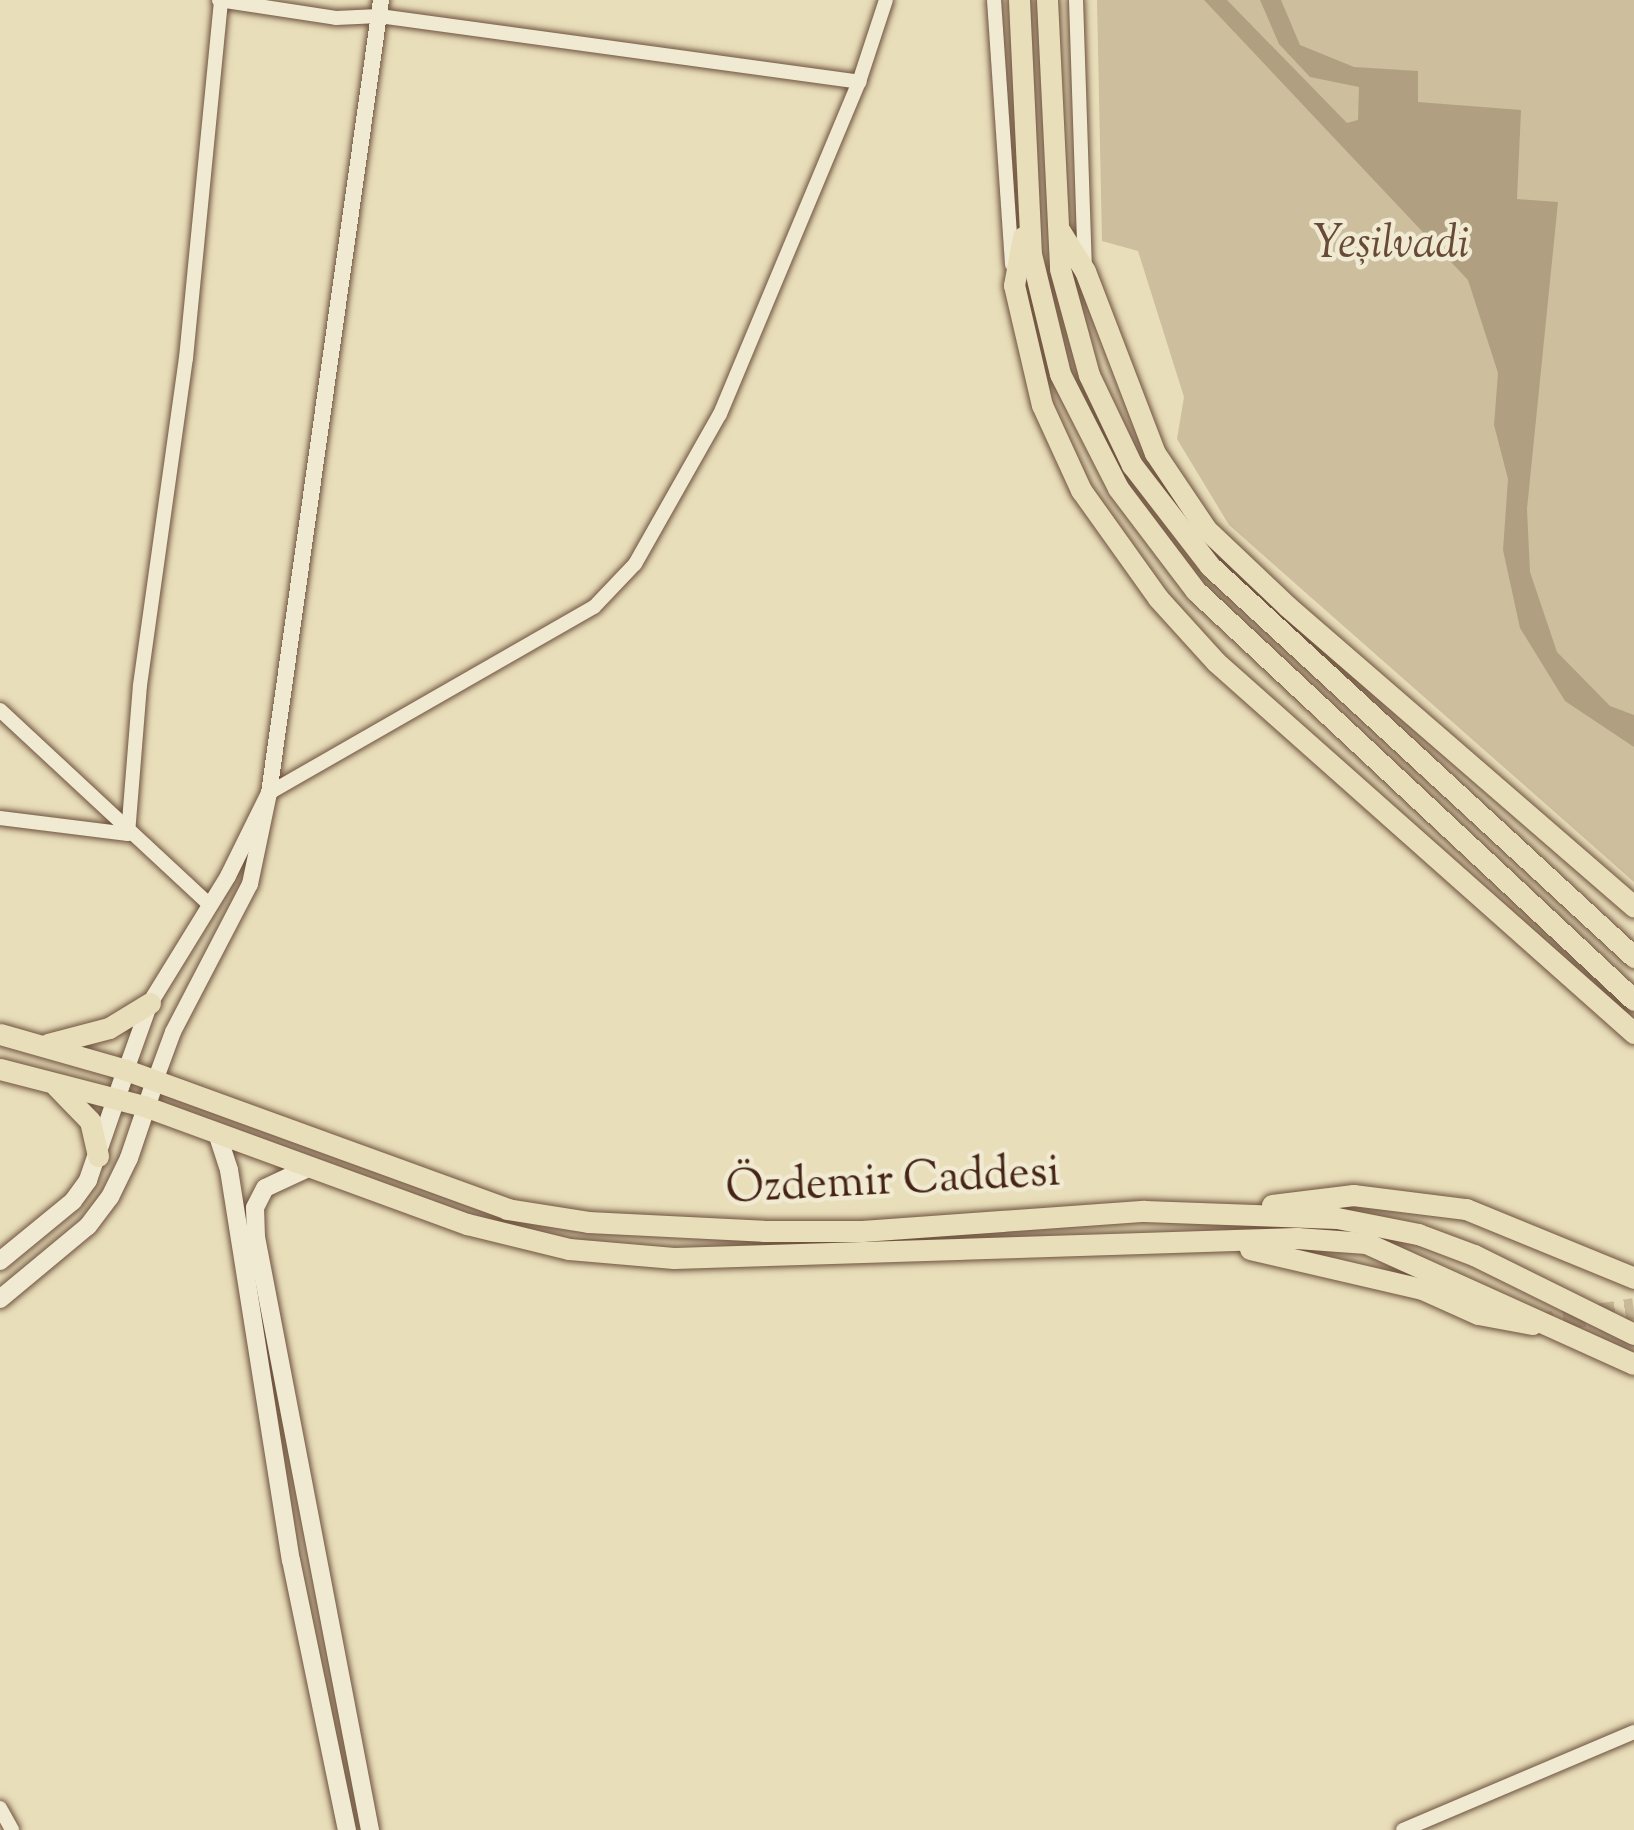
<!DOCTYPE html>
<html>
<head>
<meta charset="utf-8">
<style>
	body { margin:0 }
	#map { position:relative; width:1634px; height:1830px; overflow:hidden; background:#e9deba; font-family:"Sorts Mill Goudy",serif }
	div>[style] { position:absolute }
	.green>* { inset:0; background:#cdbe9e }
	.water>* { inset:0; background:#b19f82 }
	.primary-tunnel>* { height:21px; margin-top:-10.5px; transform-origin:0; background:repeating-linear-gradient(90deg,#c8b999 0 21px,transparent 0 31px) }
	.roads { filter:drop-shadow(0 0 3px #6e523e) drop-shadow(0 0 3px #6e523e) }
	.minor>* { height:14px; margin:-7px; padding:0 7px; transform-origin:7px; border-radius:7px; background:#f1ead2 }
	.tertiary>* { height:16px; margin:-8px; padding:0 8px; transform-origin:8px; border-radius:8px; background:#f1ead2 }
	.secondary>* { height:18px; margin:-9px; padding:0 9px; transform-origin:9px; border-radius:9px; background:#f1ead2 }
	.primary>* { height:21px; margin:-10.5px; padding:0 10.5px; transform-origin:10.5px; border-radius:10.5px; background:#e9deba }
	span { translate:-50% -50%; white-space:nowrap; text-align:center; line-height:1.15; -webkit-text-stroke:9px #f1ead2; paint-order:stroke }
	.park-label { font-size:45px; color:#674a37; font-style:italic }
	.street-label { font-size:45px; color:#452415 }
</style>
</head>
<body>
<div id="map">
	<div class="green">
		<i style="clip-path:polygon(1097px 0,1634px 0,1634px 882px,1229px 525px,1177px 439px,1184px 397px,1138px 251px,1102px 241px)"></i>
	</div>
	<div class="water">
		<i style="clip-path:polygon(1204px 0,1227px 0,1347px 123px,1358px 120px,1359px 87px,1310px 77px,1279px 44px,1260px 0,1281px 0,1300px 45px,1354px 67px,1418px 71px,1418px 102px,1521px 110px,1517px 199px,1558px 202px,1527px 509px,1530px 572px,1557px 652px,1610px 706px,1634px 715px,1634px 747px,1565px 701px,1520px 628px,1503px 550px,1508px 479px,1494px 425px,1498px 373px,1468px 280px)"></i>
	</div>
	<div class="primary-tunnel">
		<i style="left:1533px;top:1324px;width:102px;rotate:-9deg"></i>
	</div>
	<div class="roads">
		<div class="minor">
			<i style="left:219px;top:0;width:118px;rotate:8.7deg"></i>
			<i style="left:336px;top:18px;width:43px;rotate:-2.7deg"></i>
			<i style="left:379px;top:16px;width:485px;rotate:7.8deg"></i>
			<i style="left:994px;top:0;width:265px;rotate:86.1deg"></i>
			<i style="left:1076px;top:0;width:266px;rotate:88.1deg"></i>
			<i style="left:0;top:710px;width:287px;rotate:42.9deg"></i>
			<i style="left:269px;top:793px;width:374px;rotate:-29.8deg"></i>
			<i style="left:594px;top:607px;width:59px;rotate:-46.4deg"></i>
			<i style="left:635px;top:564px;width:172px;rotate:-60.5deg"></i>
			<i style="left:720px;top:414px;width:360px;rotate:-67.3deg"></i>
			<i style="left:859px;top:82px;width:86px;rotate:-71.8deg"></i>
			<i style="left:0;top:818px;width:129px;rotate:7.1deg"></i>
			<i style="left:128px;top:834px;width:149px;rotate:-85.4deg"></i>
			<i style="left:140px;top:685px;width:330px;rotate:-82deg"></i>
			<i style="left:186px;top:358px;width:360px;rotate:-84.4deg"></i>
			<i style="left:0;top:1808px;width:25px;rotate:61deg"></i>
			<i style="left:1403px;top:1830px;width:251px;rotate:-23deg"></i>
		</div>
		<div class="tertiary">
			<i style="left:269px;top:793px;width:801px;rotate:-81.96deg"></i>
			<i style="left:126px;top:1070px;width:71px;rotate:-70.3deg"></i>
			<i style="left:150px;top:1003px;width:149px;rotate:-58.4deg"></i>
			<i style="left:228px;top:876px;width:93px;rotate:-63.7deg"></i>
			<i style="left:269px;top:793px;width:93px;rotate:101.8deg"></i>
			<i style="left:250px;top:884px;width:167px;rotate:117.5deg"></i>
			<i style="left:173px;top:1032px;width:52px;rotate:110.2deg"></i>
		</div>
		<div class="secondary">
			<i style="left:217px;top:1133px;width:39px;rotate:72deg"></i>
			<i style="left:229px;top:1170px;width:395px;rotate:81deg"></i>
			<i style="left:291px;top:1560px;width:276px;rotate:78.3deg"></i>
			<i style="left:308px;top:1168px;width:47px;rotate:155.1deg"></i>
			<i style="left:265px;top:1188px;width:22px;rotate:117deg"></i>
			<i style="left:255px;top:1208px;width:29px;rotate:88deg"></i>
			<i style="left:256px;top:1237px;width:604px;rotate:79.12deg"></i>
			<i style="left:0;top:1261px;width:94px;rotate:-39.4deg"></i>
			<i style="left:73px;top:1201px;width:26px;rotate:-54deg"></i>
			<i style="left:88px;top:1180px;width:116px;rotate:-70.9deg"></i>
			<i style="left:0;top:1299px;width:114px;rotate:-39.7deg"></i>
			<i style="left:88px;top:1226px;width:36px;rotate:-53deg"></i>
			<i style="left:110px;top:1197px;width:43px;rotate:-64deg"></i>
			<i style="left:129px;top:1158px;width:81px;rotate:-71.3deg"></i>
		</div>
		<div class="primary">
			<i style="left:1019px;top:0;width:254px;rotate:87.3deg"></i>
			<i style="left:1031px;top:254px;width:123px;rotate:76.4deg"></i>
			<i style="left:1060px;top:374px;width:128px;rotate:63deg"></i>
			<i style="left:1118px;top:488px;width:129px;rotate:52.9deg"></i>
			<i style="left:1196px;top:591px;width:599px;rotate:43.04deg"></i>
			<i style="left:1047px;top:0;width:269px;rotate:87.2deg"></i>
			<i style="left:1060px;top:269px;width:110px;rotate:74.7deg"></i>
			<i style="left:1089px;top:375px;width:100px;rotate:64.5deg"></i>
			<i style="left:1132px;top:465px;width:128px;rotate:52.3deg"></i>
			<i style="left:1210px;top:566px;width:577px;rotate:42.68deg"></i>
			<i style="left:1060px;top:231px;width:47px;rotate:58deg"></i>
			<i style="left:1085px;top:271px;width:195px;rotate:69deg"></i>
			<i style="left:1155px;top:453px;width:92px;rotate:56.1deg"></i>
			<i style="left:1206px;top:529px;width:112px;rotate:43.5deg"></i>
			<i style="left:1287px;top:606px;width:459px;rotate:40.9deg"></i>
			<i style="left:1023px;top:237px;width:49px;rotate:100.6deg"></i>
			<i style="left:1014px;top:285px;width:123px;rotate:76.9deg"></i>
			<i style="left:1042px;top:405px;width:94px;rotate:65.4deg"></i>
			<i style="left:1081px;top:490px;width:133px;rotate:54.5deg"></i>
			<i style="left:1158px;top:598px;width:86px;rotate:47.8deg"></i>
			<i style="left:1216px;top:662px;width:559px;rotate:41.59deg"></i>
			<i style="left:0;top:1034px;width:131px;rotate:15.9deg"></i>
			<i style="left:126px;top:1070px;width:406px;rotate:20deg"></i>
			<i style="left:507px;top:1209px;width:82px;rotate:9.1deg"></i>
			<i style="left:588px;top:1222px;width:175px;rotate:2.9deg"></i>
			<i style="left:763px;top:1231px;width:99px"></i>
			<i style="left:862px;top:1231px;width:283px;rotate:-4.1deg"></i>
			<i style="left:1144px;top:1211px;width:193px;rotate:2.1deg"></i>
			<i style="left:1337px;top:1218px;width:83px;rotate:11.2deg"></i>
			<i style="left:1418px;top:1234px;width:60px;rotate:20.6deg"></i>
			<i style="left:1474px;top:1255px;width:178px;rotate:26.3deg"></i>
			<i style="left:48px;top:1044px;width:63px;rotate:-14.7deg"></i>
			<i style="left:109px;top:1028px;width:48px;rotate:-31.4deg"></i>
			<i style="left:0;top:1069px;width:149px;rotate:14.4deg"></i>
			<i style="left:144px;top:1106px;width:344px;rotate:20.1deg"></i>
			<i style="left:467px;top:1224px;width:105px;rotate:13.8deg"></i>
			<i style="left:569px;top:1249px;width:105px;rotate:4.9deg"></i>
			<i style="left:674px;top:1258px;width:623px;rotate:-1.84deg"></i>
			<i style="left:1297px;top:1238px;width:69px;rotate:4.1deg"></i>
			<i style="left:1366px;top:1243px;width:294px;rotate:24.3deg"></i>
			<i style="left:56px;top:1086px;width:49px;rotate:45.8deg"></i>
			<i style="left:90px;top:1121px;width:36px;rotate:77deg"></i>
			<i style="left:1272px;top:1205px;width:82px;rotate:-7deg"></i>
			<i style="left:1353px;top:1195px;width:114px;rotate:7.1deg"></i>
			<i style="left:1466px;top:1209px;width:182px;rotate:22.3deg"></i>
			<i style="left:1250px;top:1249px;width:177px;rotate:13.1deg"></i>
			<i style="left:1422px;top:1289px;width:61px;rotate:24.1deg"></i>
			<i style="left:1478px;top:1314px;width:55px;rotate:10.5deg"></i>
		</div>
	</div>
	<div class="park-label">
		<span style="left:1391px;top:246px">Yeşilvadi</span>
	</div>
	<div class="street-label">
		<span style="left:893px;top:1183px;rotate:-3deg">Özdemir Caddesi</span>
	</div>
</div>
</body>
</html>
